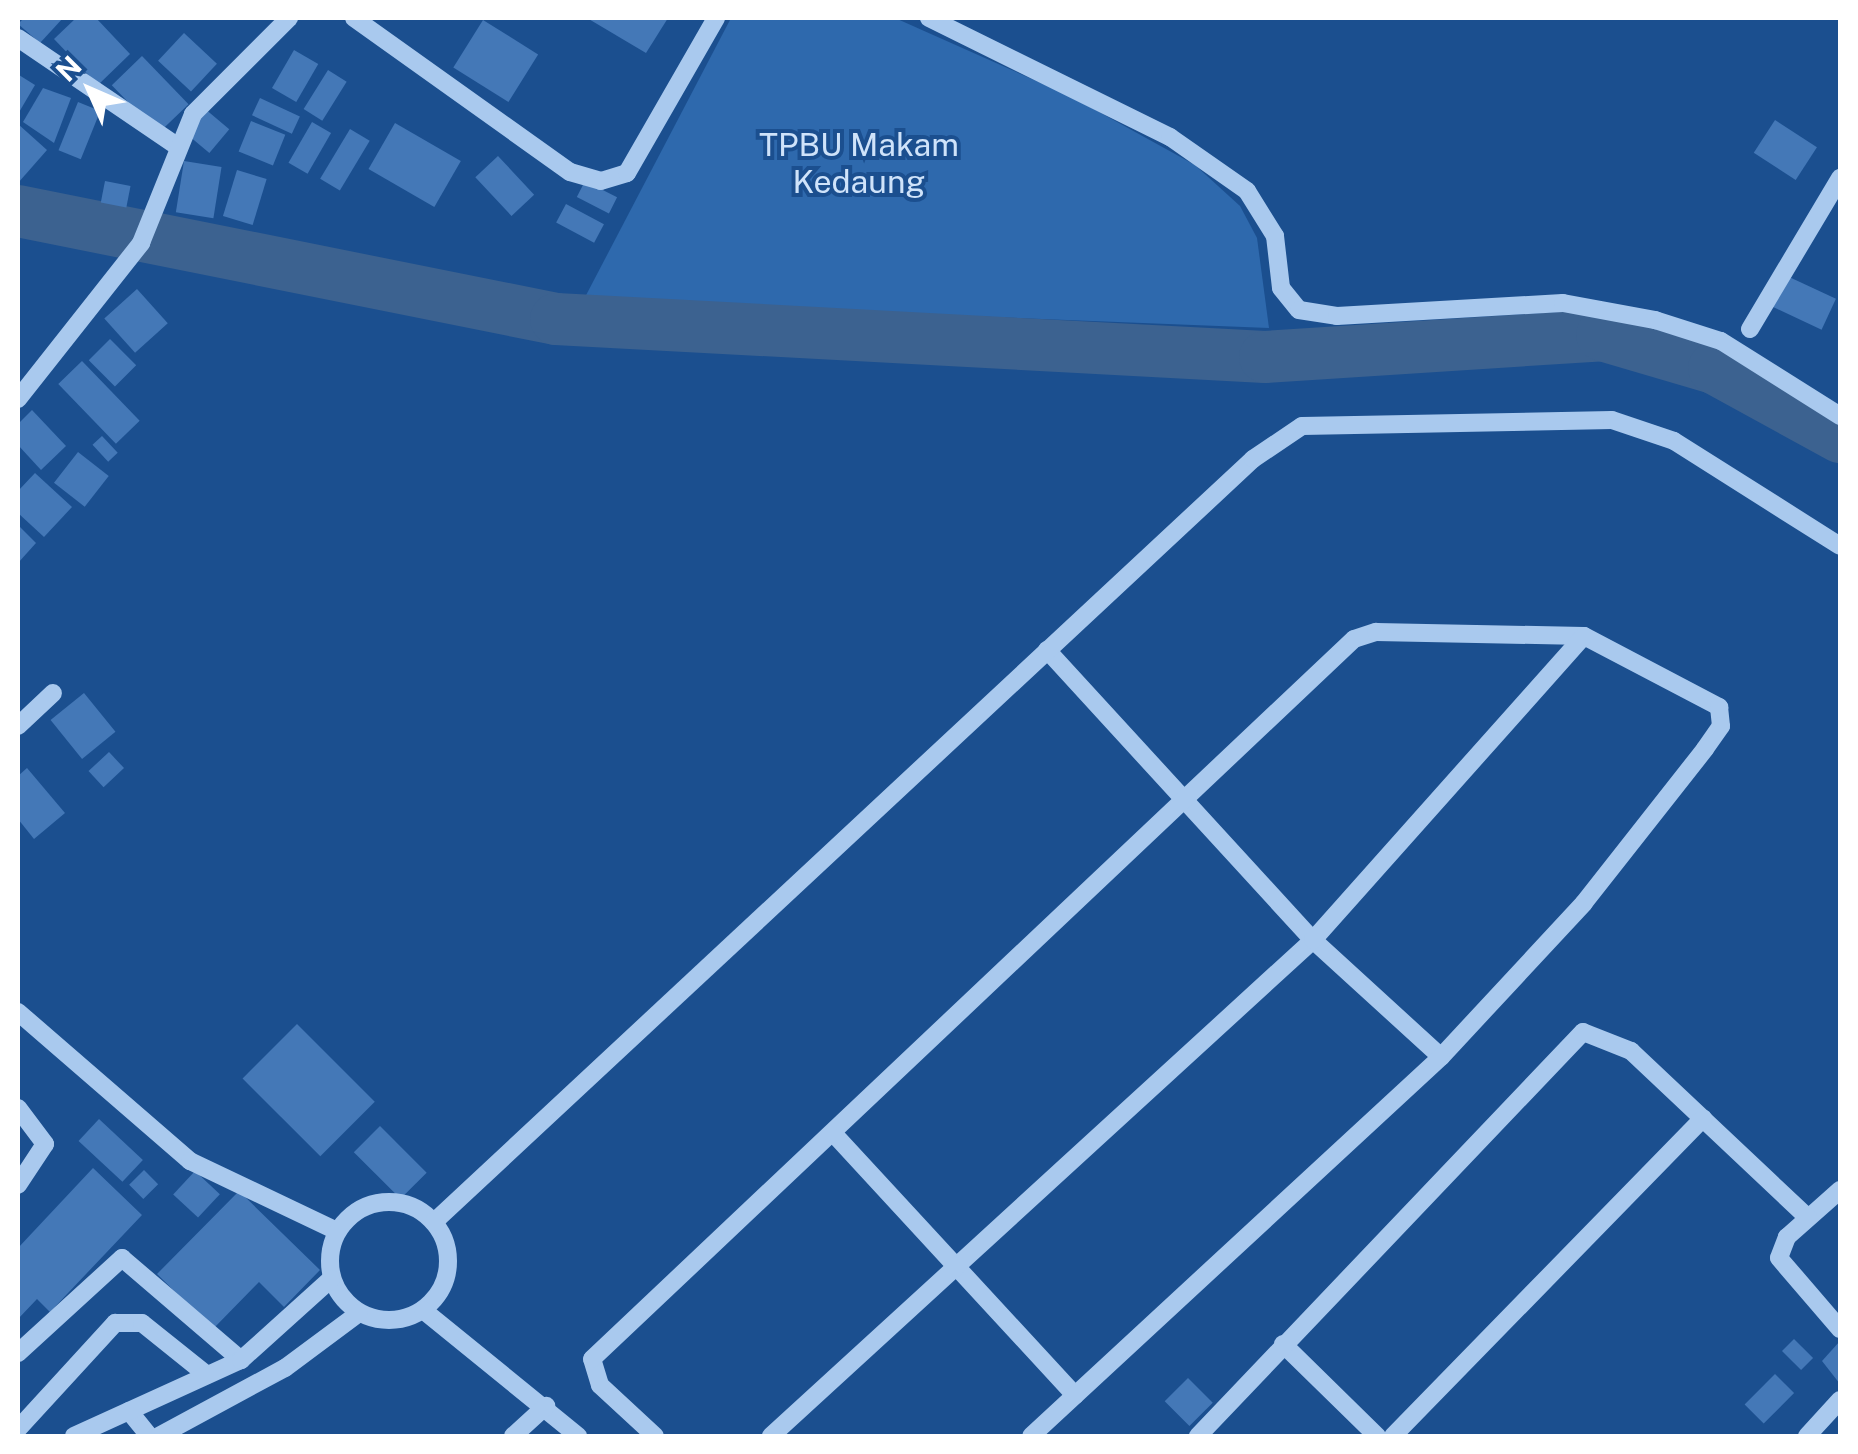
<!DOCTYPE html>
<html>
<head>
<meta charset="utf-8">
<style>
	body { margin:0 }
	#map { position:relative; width:1858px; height:1454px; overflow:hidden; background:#1b4f8f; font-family:"Public Sans",sans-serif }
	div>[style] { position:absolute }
	.green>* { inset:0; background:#2e69ad }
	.river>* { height:52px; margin:-26px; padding:0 26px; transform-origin:26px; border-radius:26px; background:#3c6290 }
	.building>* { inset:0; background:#4478b7; transform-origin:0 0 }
	.minor>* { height:18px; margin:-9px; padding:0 9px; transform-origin:9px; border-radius:9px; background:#a9c9ee }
	.minor>.ring { margin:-9px; padding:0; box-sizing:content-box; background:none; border:18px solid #a9c9ee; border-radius:50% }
	span { translate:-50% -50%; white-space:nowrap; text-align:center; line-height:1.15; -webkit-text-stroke:8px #1b4f8f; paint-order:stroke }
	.park-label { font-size:32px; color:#cfe3fa }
	.frame { position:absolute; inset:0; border:20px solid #fff; pointer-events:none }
	.north { position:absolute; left:40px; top:40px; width:100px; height:100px; -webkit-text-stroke:8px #1b4f8f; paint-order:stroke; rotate:315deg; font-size:28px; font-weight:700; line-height:40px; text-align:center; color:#fff }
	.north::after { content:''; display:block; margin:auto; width:35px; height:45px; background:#fff; clip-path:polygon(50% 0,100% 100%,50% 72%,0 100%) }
</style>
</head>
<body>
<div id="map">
	<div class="green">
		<i style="clip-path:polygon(731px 18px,895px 18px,1070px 96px,1195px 165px,1240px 206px,1257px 238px,1269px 328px,583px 301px)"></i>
	</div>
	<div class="river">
		<i style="left:18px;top:211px;width:549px;rotate:11.35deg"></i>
		<i style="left:556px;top:319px;width:710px;rotate:3.07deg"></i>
		<i style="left:1265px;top:357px;width:338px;rotate:-3.7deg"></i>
		<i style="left:1602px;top:335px;width:117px;rotate:16.4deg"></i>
		<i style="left:1714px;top:368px;width:144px;rotate:28.7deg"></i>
	</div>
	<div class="building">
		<i style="clip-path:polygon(24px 18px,63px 18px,40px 43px,18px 24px)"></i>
		<i style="clip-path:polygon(76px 18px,96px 18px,130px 54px,98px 85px,54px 39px)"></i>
		<i style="clip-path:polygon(587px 18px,668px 18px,646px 53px)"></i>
		<i style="left:483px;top:20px;width:65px;height:56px;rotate:32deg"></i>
		<i style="left:184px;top:33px;width:45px;height:38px;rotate:43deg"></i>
		<i style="left:294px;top:50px;width:28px;height:44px;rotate:30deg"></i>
		<i style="left:142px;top:56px;width:67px;height:42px;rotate:46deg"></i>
		<i style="left:328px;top:70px;width:22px;height:46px;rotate:32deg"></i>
		<i style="clip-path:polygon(19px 75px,35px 85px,18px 114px,18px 77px)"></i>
		<i style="clip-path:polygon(43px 88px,71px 98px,54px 143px,23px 122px)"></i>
		<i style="left:260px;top:98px;width:44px;height:19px;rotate:25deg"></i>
		<i style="left:78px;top:102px;width:24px;height:52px;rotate:22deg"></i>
		<i style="left:204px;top:108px;width:33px;height:31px;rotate:40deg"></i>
		<i style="left:1775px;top:120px;width:50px;height:39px;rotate:33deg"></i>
		<i style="left:251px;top:121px;width:37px;height:33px;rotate:22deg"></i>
		<i style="left:312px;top:122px;width:22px;height:47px;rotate:30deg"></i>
		<i style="left:395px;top:123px;width:76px;height:53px;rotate:30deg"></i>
		<i style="clip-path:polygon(18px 124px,47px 150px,18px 183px)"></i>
		<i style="left:350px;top:129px;width:23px;height:58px;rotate:31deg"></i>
		<i style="left:498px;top:156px;width:53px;height:31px;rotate:47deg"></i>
		<i style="left:184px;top:161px;width:38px;height:52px;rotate:9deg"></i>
		<i style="left:237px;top:170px;width:31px;height:48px;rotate:17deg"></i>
		<i style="left:105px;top:181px;width:26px;height:22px;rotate:11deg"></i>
		<i style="left:585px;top:181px;width:36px;height:18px;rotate:27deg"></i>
		<i style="left:566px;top:204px;width:43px;height:21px;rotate:28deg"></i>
		<i style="left:1787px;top:276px;width:54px;height:34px;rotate:25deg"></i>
		<i style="left:137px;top:289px;width:46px;height:44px;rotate:48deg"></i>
		<i style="left:110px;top:339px;width:37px;height:30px;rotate:45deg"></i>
		<i style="left:82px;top:361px;width:83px;height:33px;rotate:46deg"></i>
		<i style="clip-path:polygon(32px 410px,66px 446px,41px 470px,18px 445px,18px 424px)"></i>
		<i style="left:102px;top:436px;width:23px;height:13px;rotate:47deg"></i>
		<i style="left:78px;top:452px;width:39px;height:39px;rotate:38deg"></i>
		<i style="clip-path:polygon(35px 473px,72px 507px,44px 537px,18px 513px,18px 491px)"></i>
		<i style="clip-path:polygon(18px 525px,36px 543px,18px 563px)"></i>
		<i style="left:84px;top:693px;width:50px;height:43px;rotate:51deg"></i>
		<i style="left:109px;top:752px;width:22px;height:28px;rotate:47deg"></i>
		<i style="clip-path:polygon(27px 768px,65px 813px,34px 839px,18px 819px,18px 776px)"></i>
		<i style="left:297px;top:1024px;width:110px;height:77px;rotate:45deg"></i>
		<i style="left:99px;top:1119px;width:60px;height:30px;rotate:43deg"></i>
		<i style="left:380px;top:1126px;width:66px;height:37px;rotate:45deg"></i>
		<i style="clip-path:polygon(93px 1168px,142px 1215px,50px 1312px,37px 1299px,18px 1319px,18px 1248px)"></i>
		<i style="left:144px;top:1170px;width:20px;height:21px;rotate:45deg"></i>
		<i style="left:195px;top:1171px;width:34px;height:32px;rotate:43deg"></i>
		<i style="clip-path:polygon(239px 1191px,320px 1270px,284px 1307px,259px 1282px,213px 1329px,157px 1274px)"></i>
		<i style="left:1794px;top:1339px;width:27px;height:17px;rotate:45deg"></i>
		<i style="clip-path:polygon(1840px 1341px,1840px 1384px,1822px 1361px)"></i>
		<i style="left:1775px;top:1374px;width:27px;height:43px;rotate:45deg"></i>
		<i style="left:1188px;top:1378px;width:35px;height:33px;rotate:45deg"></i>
	</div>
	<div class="minor">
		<i style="left:354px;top:18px;width:265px;rotate:35.5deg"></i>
		<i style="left:570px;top:172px;width:32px;rotate:16deg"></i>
		<i style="left:601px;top:181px;width:27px;rotate:-17deg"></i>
		<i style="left:627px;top:173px;width:179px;rotate:-60.1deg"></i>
		<i style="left:929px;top:18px;width:269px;rotate:26.3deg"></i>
		<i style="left:1170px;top:137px;width:94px;rotate:35deg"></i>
		<i style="left:1247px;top:191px;width:53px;rotate:58.1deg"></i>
		<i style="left:1275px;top:236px;width:52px;rotate:83.4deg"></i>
		<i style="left:1281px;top:288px;width:28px;rotate:51deg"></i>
		<i style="left:1299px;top:310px;width:38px;rotate:9deg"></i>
		<i style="left:1337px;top:316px;width:226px;rotate:-3.3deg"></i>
		<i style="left:1563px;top:303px;width:94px;rotate:10.5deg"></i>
		<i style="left:1655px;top:320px;width:69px;rotate:17.7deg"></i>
		<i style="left:1721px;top:341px;width:141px;rotate:32.2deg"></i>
		<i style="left:18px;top:38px;width:189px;rotate:34.2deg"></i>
		<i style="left:1750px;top:329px;width:176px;rotate:-59.2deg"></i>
		<i style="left:18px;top:399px;width:199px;rotate:-51.7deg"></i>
		<i style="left:141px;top:243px;width:139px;rotate:-68deg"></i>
		<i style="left:193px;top:114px;width:136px;rotate:-45deg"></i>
		<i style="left:1047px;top:650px;width:394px;rotate:47.5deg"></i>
		<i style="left:1313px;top:940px;width:173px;rotate:42.4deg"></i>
		<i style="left:18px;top:726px;width:48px;rotate:-43.3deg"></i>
		<i style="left:18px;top:1012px;width:228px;rotate:40.9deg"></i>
		<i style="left:190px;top:1161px;width:163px;rotate:25.5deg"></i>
		<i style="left:18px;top:1108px;width:45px;rotate:53.1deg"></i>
		<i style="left:45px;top:1144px;width:49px;rotate:123.4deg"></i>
		<i style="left:833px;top:1133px;width:357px;rotate:47.3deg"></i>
		<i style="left:1840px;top:1190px;width:71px;rotate:138.4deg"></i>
		<i style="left:1787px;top:1237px;width:22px;rotate:111deg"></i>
		<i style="left:1779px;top:1258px;width:94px;rotate:49.3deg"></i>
		<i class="ring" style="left:330px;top:1202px;width:100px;height:100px"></i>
		<i style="left:434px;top:1222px;width:1119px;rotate:-42.97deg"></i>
		<i style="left:1253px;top:459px;width:59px;rotate:-34deg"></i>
		<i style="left:1302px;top:426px;width:310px;rotate:-1.1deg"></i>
		<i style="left:1612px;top:420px;width:65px;rotate:18.7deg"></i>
		<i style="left:1674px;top:441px;width:196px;rotate:32.3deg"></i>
		<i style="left:423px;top:1310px;width:200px;rotate:39.1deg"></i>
		<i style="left:1283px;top:1344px;width:132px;rotate:44.4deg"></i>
		<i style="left:18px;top:1353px;width:141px;rotate:-42.4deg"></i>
		<i style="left:122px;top:1258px;width:157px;rotate:40.6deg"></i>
		<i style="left:129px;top:1411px;width:32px;rotate:51deg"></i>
		<i style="left:18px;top:1429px;width:144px;rotate:-47.5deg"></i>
		<i style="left:115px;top:1323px;width:27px"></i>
		<i style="left:142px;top:1323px;width:83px;rotate:38.7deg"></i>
		<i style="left:74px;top:1436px;width:183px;rotate:-24.5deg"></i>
		<i style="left:241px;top:1360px;width:121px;rotate:-42deg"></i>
		<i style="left:159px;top:1436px;width:143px;rotate:-28.4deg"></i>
		<i style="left:285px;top:1368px;width:92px;rotate:-36.6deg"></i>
		<i style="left:513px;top:1436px;width:45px;rotate:-42.3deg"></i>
		<i style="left:655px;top:1436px;width:75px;rotate:-137.2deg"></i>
		<i style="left:600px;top:1385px;width:27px;rotate:-107deg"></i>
		<i style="left:592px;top:1359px;width:1048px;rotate:-43.38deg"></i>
		<i style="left:1354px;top:639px;width:23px;rotate:-18deg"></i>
		<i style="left:1376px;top:632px;width:208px;rotate:1.1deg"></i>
		<i style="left:1584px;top:636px;width:153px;rotate:27.7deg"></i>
		<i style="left:1719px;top:707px;width:19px;rotate:84deg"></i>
		<i style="left:1721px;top:726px;width:28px;rotate:125deg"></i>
		<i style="left:1705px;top:749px;width:196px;rotate:128.2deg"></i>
		<i style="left:1584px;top:903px;width:210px;rotate:132.9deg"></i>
		<i style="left:1441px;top:1057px;width:558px;rotate:137.25deg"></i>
		<i style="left:771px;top:1436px;width:735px;rotate:-42.46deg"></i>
		<i style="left:1313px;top:940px;width:407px;rotate:-48.3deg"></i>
		<i style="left:1198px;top:1436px;width:558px;rotate:-46.38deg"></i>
		<i style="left:1583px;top:1032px;width:52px;rotate:21.6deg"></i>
		<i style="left:1631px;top:1051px;width:243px;rotate:43.3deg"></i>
		<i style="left:1393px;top:1436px;width:444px;rotate:-45.7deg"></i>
		<i style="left:1807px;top:1436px;width:49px;rotate:-47.5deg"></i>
	</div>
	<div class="park-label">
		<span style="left:859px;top:164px">TPBU Makam<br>Kedaung</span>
	</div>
	<div class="frame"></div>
	<div class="north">N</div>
</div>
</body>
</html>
